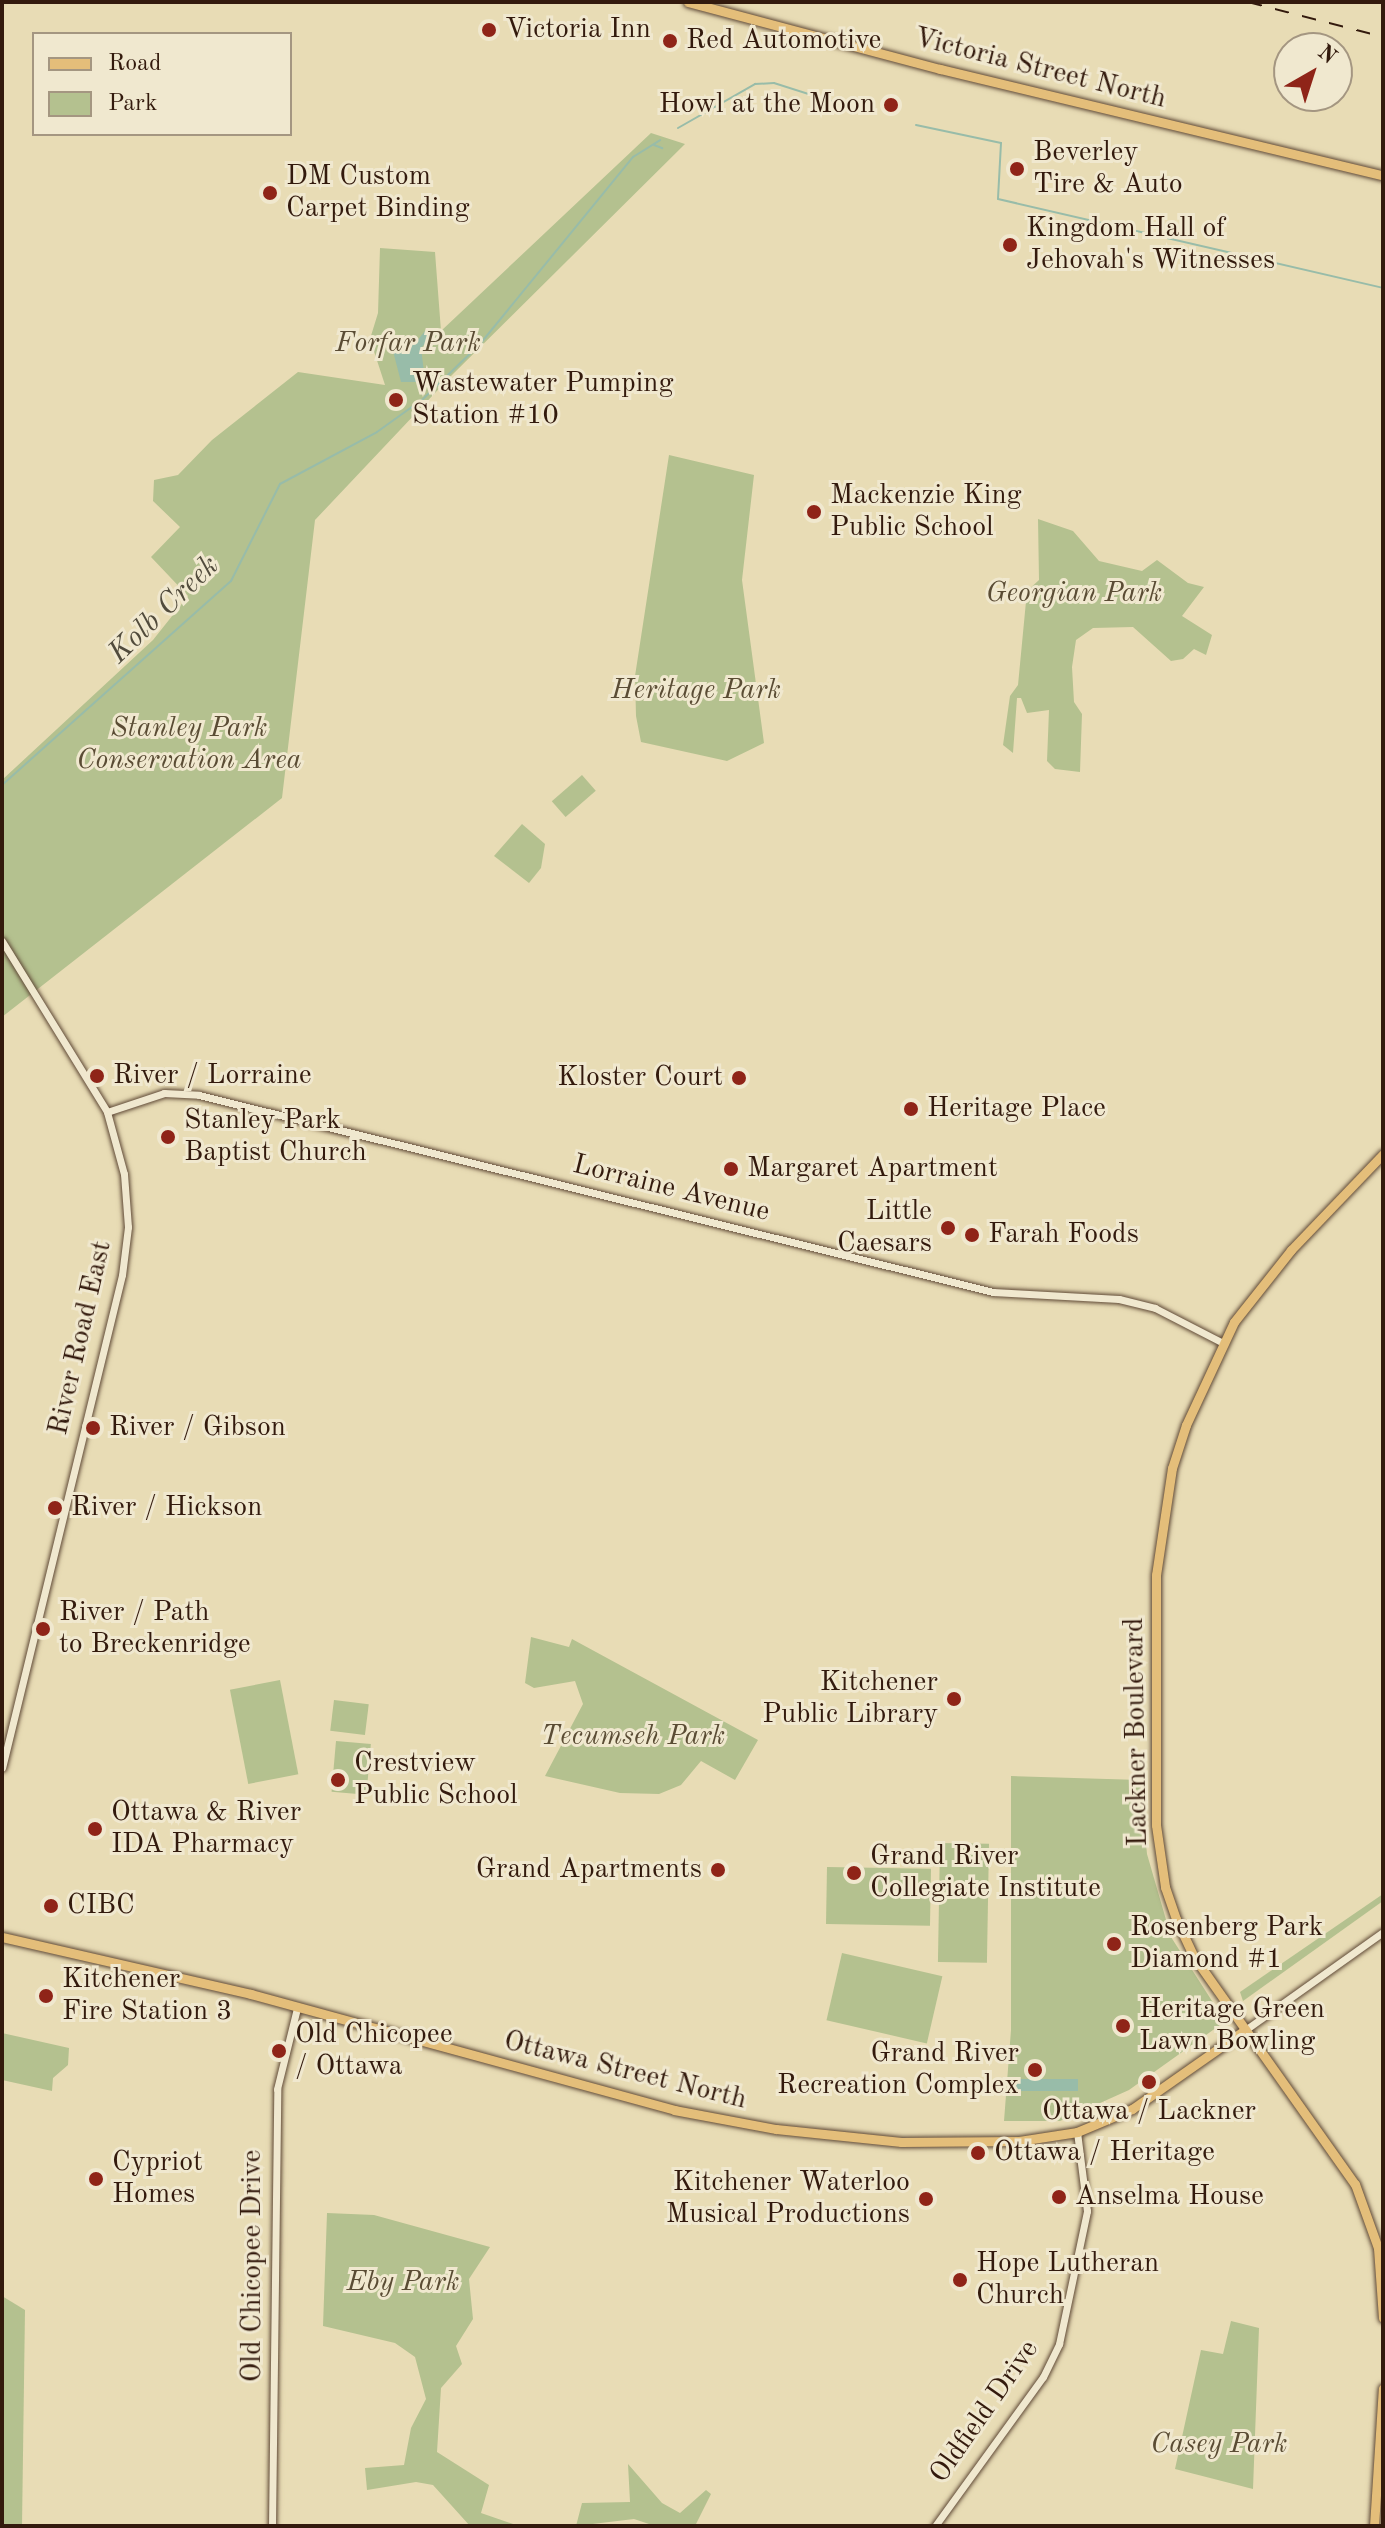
<!DOCTYPE html>
<html>
<head>
<meta charset="utf-8">
<style>
	body { margin:0 }
	#map { position:relative; width:1385px; height:2528px; overflow:hidden; background:#e8dcb5; font-family:"Old Standard TT",serif }
	div>[style] { position:absolute }
	.green>* { inset:0; background:#b4c18f; transform-origin:0 0 }
	.water>* { inset:0; background:#98bca9; transform-origin:0 0 }
	.stream>* { height:2px; margin:-1px; padding:0 1px; transform-origin:1px; border-radius:1px; background:#98bca9 }
	.roads { filter:drop-shadow(0 0 2px #604a37) drop-shadow(0 0 2px #604a37) }
	.minor>* { height:7px; margin:-3.5px; padding:0 3.5px; transform-origin:3.5px; border-radius:3.5px; background:#f0e8cf }
	.major>* { height:9px; margin:-4.5px; padding:0 4.5px; transform-origin:4.5px; border-radius:4.5px; background:#e4be7a }
	.rail>* { height:2px; margin-top:-1px; transform-origin:0; background:repeating-linear-gradient(90deg,#331a0d 0 14px,transparent 0 28px) }
	.dots>* { width:22px; height:22px; translate:-50% -50%; box-sizing:border-box; border:4px solid #f0e8cf; border-radius:50% }
	span { translate:-50% -50%; white-space:nowrap; text-align:center; line-height:1.15; -webkit-text-stroke:6px #f0e8cf; paint-order:stroke }
	.poi-label { font-size:28px; color:#331a0d }
	.left { translate:0 -50%; text-align:left }
	.right { translate:-100% -50%; text-align:right }
	.street-label { font-size:28px; color:#331a0d }
	.park-label { font-size:28px; color:#5a4c34; font-style:italic }
	.water-label { font-size:30px; color:#514b3c; font-style:italic }
	.frame { position:absolute; inset:0; border:4px solid #331a0d; pointer-events:none }
	.legend { position:absolute; left:32px; top:32px; width:260px; height:104px; box-sizing:border-box; background:#f0e8cf; border:2px solid #a49681; margin:0; padding:10px 14px; list-style:none; font-size:24px; color:#331a0d }
	.legend li { display:flex; align-items:center; gap:16px; height:40px }
	.legend b { width:40px; border:2px solid #a49681 }
	.north { position:absolute; left:1273px; top:32px; width:80px; height:80px; box-sizing:border-box; background:#f0e8cf; border:2px solid #a49681; border-radius:50%; rotate:39deg; font-size:22px; font-weight:700; line-height:32px; text-align:center; color:#331a0d }
	.north::after { content:''; display:block; margin:auto; width:28px; height:36px; background:#8f2418; clip-path:polygon(50% 0,100% 100%,50% 72%,0 100%) }
</style>
</head>
<body>
<div id="map">
	<div class="green">
		<i style="clip-path:polygon(651px 133px,685px 144px,451px 376px,315px 520px,282px 798px,2px 1017px,2px 780px,153px 640px,188px 596px,151px 557px,180px 527px,153px 501px,154px 480px,178px 475px,212px 440px,298px 372px,385px 385px,370px 339px,378px 313px,380px 248px,435px 252px,441px 331px)"></i>
		<i style="clip-path:polygon(669px 455px,754px 475px,742px 580px,764px 743px,727px 761px,641px 742px,636px 716px,635px 676px)"></i>
		<i style="clip-path:polygon(1038px 519px,1073px 531px,1099px 561px,1142px 571px,1157px 560px,1188px 583px,1204px 587px,1182px 616px,1212px 635px,1206px 655px,1194px 649px,1183px 659px,1171px 661px,1133px 627px,1093px 628px,1076px 640px,1072px 667px,1074px 702px,1082px 714px,1080px 772px,1055px 769px,1047px 761px,1049px 710px,1027px 713px,1021px 698px,1017px 698px,1013px 753px,1003px 745px,1010px 696px,1018px 685px,1027px 591px,1039px 580px)"></i>
		<i style="left:582px;top:775px;width:21px;height:40px;rotate:49deg"></i>
		<i style="clip-path:polygon(522px 824px,545px 844px,541px 868px,529px 883px,494px 856px)"></i>
		<i style="clip-path:polygon(531px 1637px,569px 1647px,572px 1639px,758px 1740px,735px 1780px,701px 1761px,681px 1785px,659px 1794px,620px 1793px,545px 1776px,583px 1704px,575px 1681px,534px 1688px,525px 1683px)"></i>
		<i style="left:280px;top:1680px;width:96px;height:51px;rotate:79deg"></i>
		<i style="left:334px;top:1700px;width:35px;height:31px;rotate:7deg"></i>
		<i style="left:336px;top:1741px;width:35px;height:51px;rotate:5deg"></i>
		<i style="clip-path:polygon(1011px 1776px,1140px 1780px,1147px 1854px,1171px 1937px,1221px 2015px,1220px 2025px,1129px 2090px,1060px 2121px,1004px 2121px,1011px 2030px)"></i>
		<i style="left:940px;top:1843px;width:49px;height:119px;rotate:1deg"></i>
		<i style="left:827px;top:1867px;width:104px;height:57px;rotate:1deg"></i>
		<i style="clip-path:polygon(1383px 1894px,1383px 1901px,1243px 2001px,1240px 1992px)"></i>
		<i style="left:842px;top:1953px;width:103px;height:69px;rotate:13deg"></i>
		<i style="clip-path:polygon(2px 2033px,69px 2048px,68px 2065px,53px 2078px,52px 2091px,2px 2080px)"></i>
		<i style="clip-path:polygon(327px 2213px,374px 2215px,490px 2247px,469px 2279px,473px 2319px,456px 2346px,462px 2364px,441px 2388px,437px 2452px,489px 2485px,481px 2513px,519px 2526px,470px 2526px,433px 2485px,416px 2482px,367px 2490px,365px 2468px,404px 2465px,411px 2428px,426px 2399px,415px 2357px,395px 2343px,323px 2326px)"></i>
		<i style="clip-path:polygon(2px 2296px,25px 2310px,22px 2526px,2px 2526px)"></i>
		<i style="clip-path:polygon(1231px 2321px,1259px 2328px,1253px 2489px,1175px 2469px,1201px 2350px,1223px 2354px)"></i>
		<i style="clip-path:polygon(628px 2464px,662px 2503px,680px 2513px,706px 2490px,711px 2494px,695px 2526px,655px 2526px,634px 2519px,576px 2526px,582px 2503px,630px 2502px)"></i>
	</div>
	<div class="water">
		<i style="clip-path:polygon(425px 331px,432px 336px,421px 348px,424px 372px,416px 382px,401px 382px,393px 351px,381px 337px,386px 335px,397px 345px,416px 342px)"></i>
		<i style="left:1014px;top:2079px;width:64px;height:12px"></i>
	</div>
	<div class="stream">
		<i style="left:916px;top:125px;width:87px;rotate:12deg"></i>
		<i style="left:1001px;top:143px;width:56px;rotate:93.1deg"></i>
		<i style="left:998px;top:199px;width:395px;rotate:13deg"></i>
		<i style="left:678px;top:128px;width:89px;rotate:-29.7deg"></i>
		<i style="left:755px;top:84px;width:19px;rotate:-3deg"></i>
		<i style="left:774px;top:83px;width:99px;rotate:17.7deg"></i>
		<i style="left:654px;top:145px;width:9px;rotate:21deg"></i>
		<i style="left:422px;top:400px;width:81px;rotate:-44deg"></i>
		<i style="left:480px;top:344px;width:242px;rotate:-50.7deg"></i>
		<i style="left:633px;top:157px;width:32px;rotate:-32deg"></i>
		<i style="left:2px;top:785px;width:307px;rotate:-41.7deg"></i>
		<i style="left:231px;top:581px;width:109px;rotate:-63.2deg"></i>
		<i style="left:280px;top:484px;width:110px;rotate:-28.2deg"></i>
		<i style="left:377px;top:432px;width:48px;rotate:-35.7deg"></i>
	</div>
	<div class="roads">
		<div class="minor">
			<i style="left:2px;top:941px;width:201px;rotate:58.4deg"></i>
			<i style="left:107px;top:1112px;width:64px;rotate:74.7deg"></i>
			<i style="left:124px;top:1174px;width:53px;rotate:85.7deg"></i>
			<i style="left:128px;top:1227px;width:48px;rotate:97.1deg"></i>
			<i style="left:122px;top:1275px;width:507px;rotate:103.68deg"></i>
			<i style="left:107px;top:1112px;width:60px;rotate:-18.4deg"></i>
			<i style="left:164px;top:1093px;width:35px;rotate:3deg"></i>
			<i style="left:199px;top:1095px;width:818px;rotate:13.93deg"></i>
			<i style="left:993px;top:1292px;width:126px;rotate:3.2deg"></i>
			<i style="left:1119px;top:1299px;width:37px;rotate:14deg"></i>
			<i style="left:1155px;top:1308px;width:76px;rotate:27.2deg"></i>
			<i style="left:1245px;top:2030px;width:169px;rotate:-35.4deg"></i>
			<i style="left:272px;top:2526px;width:437px;rotate:-89.3deg"></i>
			<i style="left:277px;top:2089px;width:83px;rotate:-76.1deg"></i>
			<i style="left:935px;top:2526px;width:184px;rotate:-54.1deg"></i>
			<i style="left:1043px;top:2377px;width:37px;rotate:-64deg"></i>
			<i style="left:1059px;top:2344px;width:136px;rotate:-78.1deg"></i>
			<i style="left:1087px;top:2211px;width:80px;rotate:-97.2deg"></i>
		</div>
		<div class="major">
			<i style="left:688px;top:2px;width:261px;rotate:14.9deg"></i>
			<i style="left:940px;top:69px;width:456px;rotate:13.5deg"></i>
			<i style="left:1383px;top:1154px;width:133px;rotate:133.8deg"></i>
			<i style="left:1291px;top:1250px;width:92px;rotate:128.4deg"></i>
			<i style="left:1234px;top:1322px;width:114px;rotate:115deg"></i>
			<i style="left:1186px;top:1425px;width:45px;rotate:108deg"></i>
			<i style="left:1172px;top:1468px;width:108px;rotate:98.5deg"></i>
			<i style="left:1156px;top:1575px;width:250px;rotate:90deg"></i>
			<i style="left:1156px;top:1825px;width:63px;rotate:81.7deg"></i>
			<i style="left:1165px;top:1887px;width:34px;rotate:71deg"></i>
			<i style="left:1176px;top:1919px;width:42px;rotate:64.7deg"></i>
			<i style="left:1194px;top:1957px;width:278px;rotate:54.7deg"></i>
			<i style="left:1355px;top:2184px;width:68px;rotate:70.2deg"></i>
			<i style="left:1378px;top:2248px;width:70px;rotate:85.9deg"></i>
			<i style="left:2px;top:1937px;width:255px;rotate:12.9deg"></i>
			<i style="left:251px;top:1994px;width:439px;rotate:15.3deg"></i>
			<i style="left:674px;top:2110px;width:104px;rotate:10.6deg"></i>
			<i style="left:776px;top:2129px;width:126px;rotate:5.9deg"></i>
			<i style="left:901px;top:2142px;width:118px;rotate:-0.5deg"></i>
			<i style="left:1019px;top:2141px;width:59px;rotate:-8.8deg"></i>
			<i style="left:1077px;top:2132px;width:60px;rotate:-22.7deg"></i>
			<i style="left:1132px;top:2109px;width:138px;rotate:-35deg"></i>
			<i style="left:1374px;top:2526px;width:138px;rotate:-86.3deg"></i>
		</div>
	</div>
	<div class="rail">
		<i style="left:1248px;top:2px;width:139px;rotate:14.5deg"></i>
	</div>
	<div class="dots">
		<i style="left:489px;top:30px;background:#8f2418"></i>
		<i style="left:670px;top:41px;background:#8f2418"></i>
		<i style="left:891px;top:105px;background:#8f2418"></i>
		<i style="left:1017px;top:169px;background:#8f2418"></i>
		<i style="left:270px;top:193px;background:#8f2418"></i>
		<i style="left:1010px;top:245px;background:#8f2418"></i>
		<i style="left:396px;top:400px;background:#8f2418"></i>
		<i style="left:814px;top:512px;background:#8f2418"></i>
		<i style="left:97px;top:1076px;background:#8f2418"></i>
		<i style="left:739px;top:1078px;background:#8f2418"></i>
		<i style="left:911px;top:1109px;background:#8f2418"></i>
		<i style="left:168px;top:1137px;background:#8f2418"></i>
		<i style="left:731px;top:1169px;background:#8f2418"></i>
		<i style="left:948px;top:1228px;background:#8f2418"></i>
		<i style="left:972px;top:1235px;background:#8f2418"></i>
		<i style="left:93px;top:1428px;background:#8f2418"></i>
		<i style="left:55px;top:1508px;background:#8f2418"></i>
		<i style="left:43px;top:1629px;background:#8f2418"></i>
		<i style="left:954px;top:1699px;background:#8f2418"></i>
		<i style="left:338px;top:1780px;background:#8f2418"></i>
		<i style="left:95px;top:1829px;background:#8f2418"></i>
		<i style="left:718px;top:1870px;background:#8f2418"></i>
		<i style="left:854px;top:1873px;background:#8f2418"></i>
		<i style="left:51px;top:1906px;background:#8f2418"></i>
		<i style="left:1114px;top:1944px;background:#8f2418"></i>
		<i style="left:46px;top:1996px;background:#8f2418"></i>
		<i style="left:1123px;top:2026px;background:#8f2418"></i>
		<i style="left:279px;top:2051px;background:#8f2418"></i>
		<i style="left:1035px;top:2070px;background:#8f2418"></i>
		<i style="left:1149px;top:2082px;background:#8f2418"></i>
		<i style="left:978px;top:2153px;background:#8f2418"></i>
		<i style="left:96px;top:2179px;background:#8f2418"></i>
		<i style="left:1059px;top:2197px;background:#8f2418"></i>
		<i style="left:926px;top:2199px;background:#8f2418"></i>
		<i style="left:960px;top:2280px;background:#8f2418"></i>
	</div>
	<div class="poi-label">
		<span class="left" style="left:505px;top:30px">Victoria Inn</span>
		<span class="left" style="left:686px;top:41px">Red Automotive</span>
		<span class="right" style="left:875px;top:105px">Howl at the Moon</span>
		<span class="left" style="left:1033px;top:169px">Beverley<br>Tire &amp; Auto</span>
		<span class="left" style="left:286px;top:193px">DM Custom<br>Carpet Binding</span>
		<span class="left" style="left:1026px;top:245px">Kingdom Hall of<br>Jehovah's Witnesses</span>
		<span class="left" style="left:412px;top:400px">Wastewater Pumping<br>Station #10</span>
		<span class="left" style="left:830px;top:512px">Mackenzie King<br>Public School</span>
		<span class="left" style="left:113px;top:1076px">River / Lorraine</span>
		<span class="right" style="left:723px;top:1078px">Kloster Court</span>
		<span class="left" style="left:927px;top:1109px">Heritage Place</span>
		<span class="left" style="left:184px;top:1137px">Stanley Park<br>Baptist Church</span>
		<span class="left" style="left:747px;top:1169px">Margaret Apartment</span>
		<span class="right" style="left:932px;top:1228px">Little<br>Caesars</span>
		<span class="left" style="left:988px;top:1235px">Farah Foods</span>
		<span class="left" style="left:109px;top:1428px">River / Gibson</span>
		<span class="left" style="left:71px;top:1508px">River / Hickson</span>
		<span class="left" style="left:59px;top:1629px">River / Path<br>to Breckenridge</span>
		<span class="right" style="left:938px;top:1699px">Kitchener<br>Public Library</span>
		<span class="left" style="left:354px;top:1780px">Crestview<br>Public School</span>
		<span class="left" style="left:111px;top:1829px">Ottawa &amp; River<br>IDA Pharmacy</span>
		<span class="left" style="left:870px;top:1873px">Grand River<br>Collegiate Institute</span>
		<span class="right" style="left:702px;top:1870px">Grand Apartments</span>
		<span class="left" style="left:67px;top:1906px">CIBC</span>
		<span class="left" style="left:1130px;top:1944px">Rosenberg Park<br>Diamond #1</span>
		<span class="left" style="left:62px;top:1996px">Kitchener<br>Fire Station 3</span>
		<span class="left" style="left:1139px;top:2026px">Heritage Green<br>Lawn Bowling</span>
		<span class="left" style="left:295px;top:2051px">Old Chicopee<br>/ Ottawa</span>
		<span class="right" style="left:1019px;top:2070px">Grand River<br>Recreation Complex</span>
		<span style="left:1149px;top:2112px">Ottawa / Lackner</span>
		<span class="left" style="left:994px;top:2153px">Ottawa / Heritage</span>
		<span class="left" style="left:112px;top:2179px">Cypriot<br>Homes</span>
		<span class="right" style="left:910px;top:2199px">Kitchener Waterloo<br>Musical Productions</span>
		<span class="left" style="left:1075px;top:2197px">Anselma House</span>
		<span class="left" style="left:976px;top:2280px">Hope Lutheran<br>Church</span>
	</div>
	<div class="street-label">
		<span style="left:1040px;top:69px;rotate:14deg">Victoria Street North</span>
		<span style="left:671px;top:1189px;rotate:14deg">Lorraine Avenue</span>
		<span style="left:81px;top:1338px;rotate:-77deg">River Road East</span>
		<span style="left:1137px;top:1732px;rotate:-91deg">Lackner Boulevard</span>
		<span style="left:625px;top:2071px;rotate:14deg">Ottawa Street North</span>
		<span style="left:253px;top:2266px;rotate:-90deg">Old Chicopee Drive</span>
		<span style="left:985px;top:2412px;rotate:-55deg">Oldfield Drive</span>
	</div>
	<div class="park-label">
		<span style="left:408px;top:344px">Forfar Park</span>
		<span style="left:1074px;top:594px">Georgian Park</span>
		<span style="left:696px;top:691px">Heritage Park</span>
		<span style="left:189px;top:745px">Stanley Park<br>Conservation Area</span>
		<span style="left:633px;top:1737px">Tecumseh Park</span>
		<span style="left:403px;top:2283px">Eby Park</span>
		<span style="left:1219px;top:2445px">Casey Park</span>
	</div>
	<div class="water-label">
		<span style="left:164px;top:610px;rotate:-44deg">Kolb Creek</span>
	</div>
	<div class="frame"></div>
	<ul class="legend">
	<li><b style="height:10px;background:#e4be7a"></b>Road</li>
	<li><b style="height:22px;background:#b4c18f"></b>Park</li>
	</ul>
	<div class="north">N</div>
</div>
</body>
</html>
